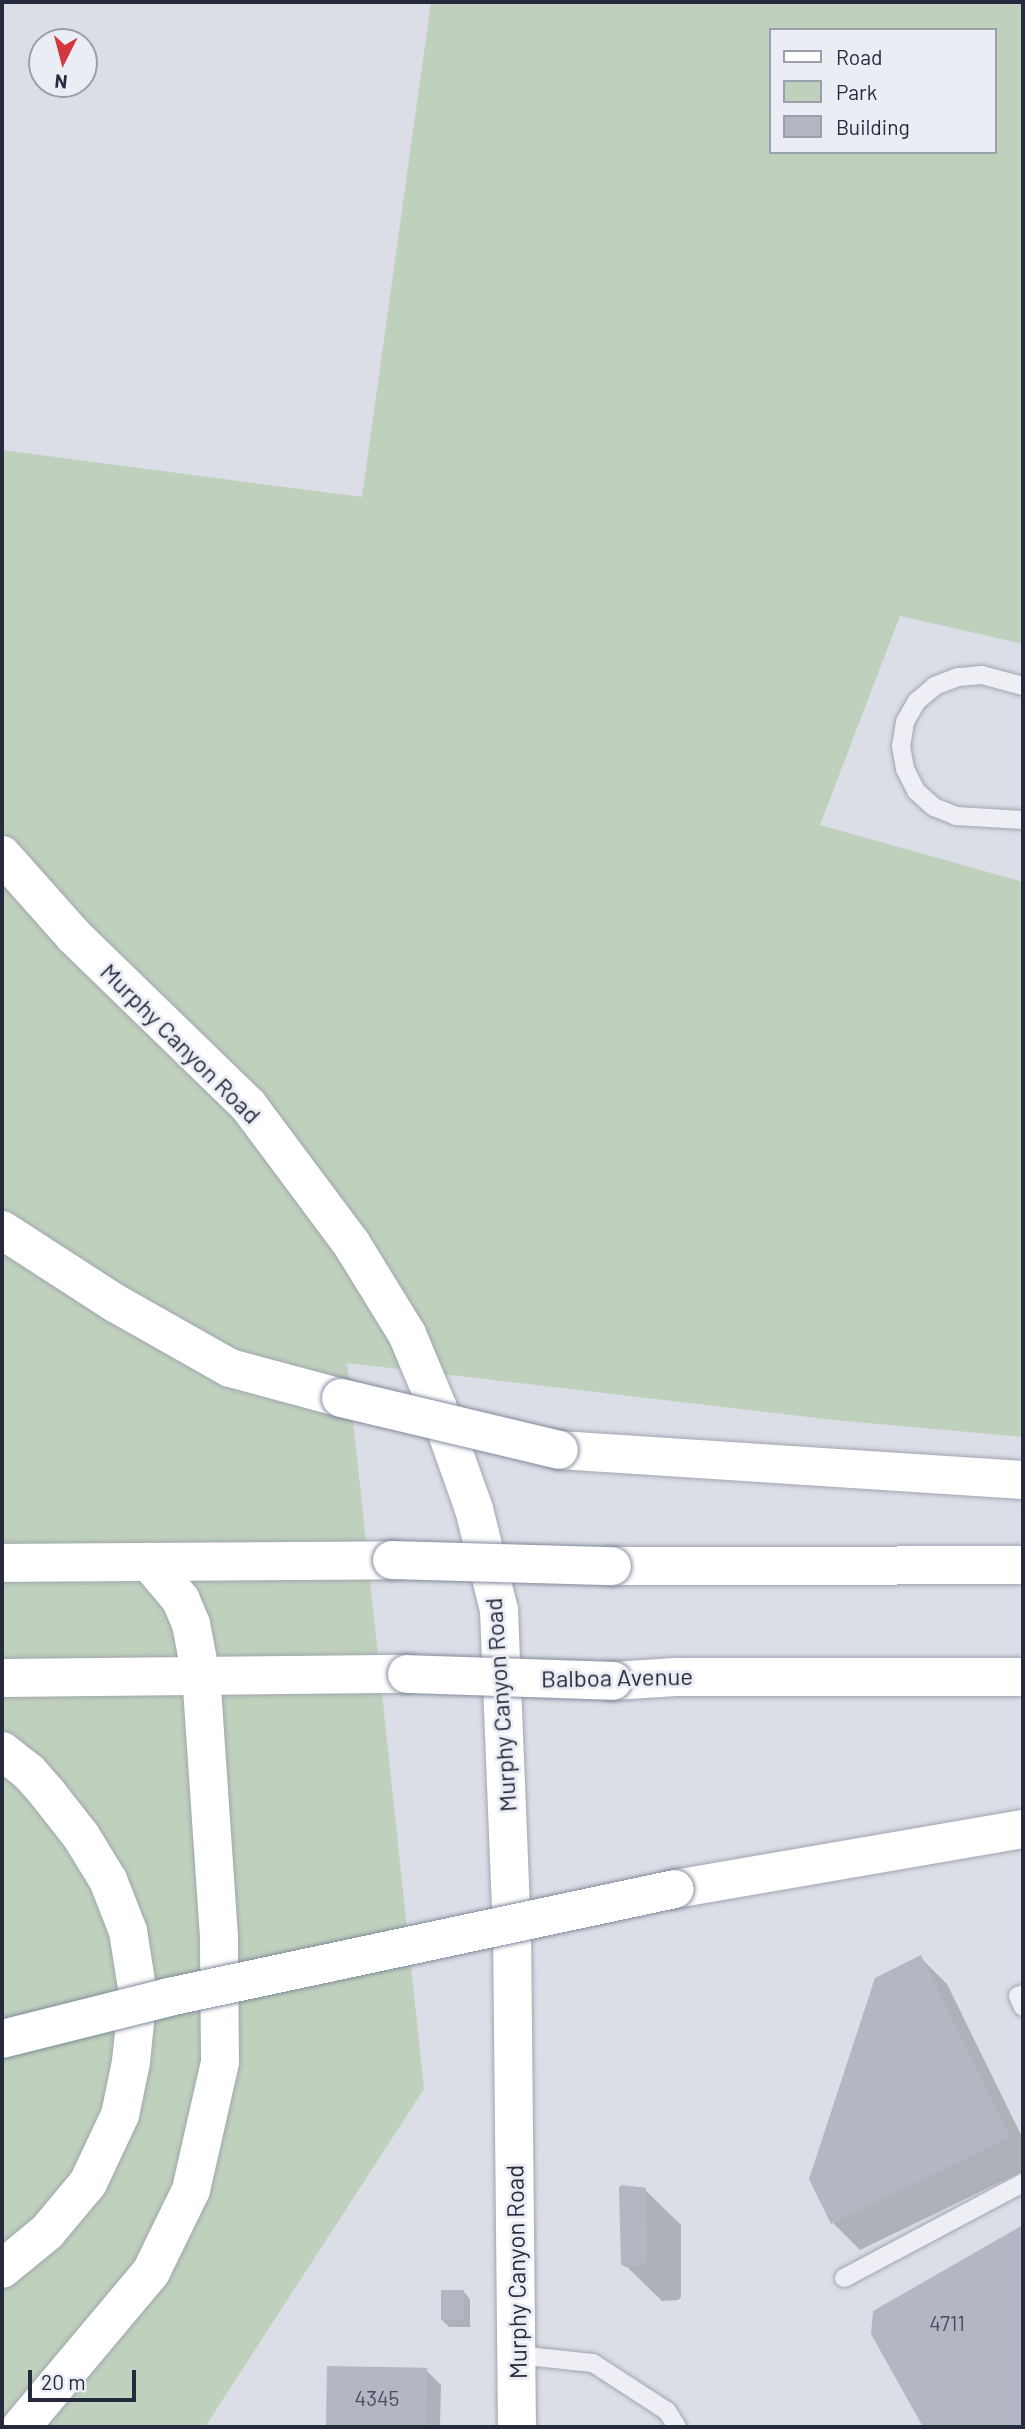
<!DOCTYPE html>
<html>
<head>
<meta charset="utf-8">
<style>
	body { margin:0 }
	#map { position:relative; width:1025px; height:2429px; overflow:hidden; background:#dbdee6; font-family:Barlow,sans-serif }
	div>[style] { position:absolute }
	.green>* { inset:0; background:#bfd1bc }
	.shadow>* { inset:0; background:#0003 }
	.building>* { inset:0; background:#b2b7c3; transform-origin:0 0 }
	.roads { filter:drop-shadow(0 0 2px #a1a5b0) drop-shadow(0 0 2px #a1a5b0) }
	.lane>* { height:18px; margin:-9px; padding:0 9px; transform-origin:9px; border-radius:9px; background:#eeeff5 }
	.secondary>* { height:38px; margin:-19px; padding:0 19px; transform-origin:19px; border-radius:19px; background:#fff }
	.highway>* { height:38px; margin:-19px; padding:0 19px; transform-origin:19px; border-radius:19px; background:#fff }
	.bridges { filter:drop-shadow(0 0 2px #828a9d) drop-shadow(0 0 2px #828a9d) }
	.secondary-bridge>* { height:38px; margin:-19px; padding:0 19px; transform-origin:19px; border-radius:19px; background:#fff }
	.highway-bridge>* { height:38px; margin:-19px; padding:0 19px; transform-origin:19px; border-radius:19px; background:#fff }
	span { translate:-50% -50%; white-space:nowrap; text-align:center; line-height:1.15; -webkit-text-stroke:6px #eaedf4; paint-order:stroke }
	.number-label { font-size:21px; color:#484e5e }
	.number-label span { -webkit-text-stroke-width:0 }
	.street-label { font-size:24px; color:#252b3d }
	.frame { position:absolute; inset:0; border:4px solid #252b3d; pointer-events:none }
	.legend { position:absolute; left:769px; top:28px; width:228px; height:126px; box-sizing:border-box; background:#eaedf4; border:2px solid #9b9fab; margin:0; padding:9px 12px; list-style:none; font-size:21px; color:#252b3d }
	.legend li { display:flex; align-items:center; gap:14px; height:35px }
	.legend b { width:35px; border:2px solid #9b9fab }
	.north { position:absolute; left:28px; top:28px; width:70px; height:70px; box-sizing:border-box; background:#eaedf4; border:2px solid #9b9fab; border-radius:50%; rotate:186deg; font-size:19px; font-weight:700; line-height:28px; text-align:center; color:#252b3d }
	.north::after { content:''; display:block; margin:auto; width:24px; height:32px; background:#d3383f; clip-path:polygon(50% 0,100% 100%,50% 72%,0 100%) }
	.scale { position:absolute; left:28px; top:2370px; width:108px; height:32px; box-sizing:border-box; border:4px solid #252b3d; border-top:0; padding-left:9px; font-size:21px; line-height:24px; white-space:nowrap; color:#252b3d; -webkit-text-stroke:5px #eaedf4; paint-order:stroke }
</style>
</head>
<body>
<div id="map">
	<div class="green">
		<i style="clip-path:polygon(evenodd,431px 2px,1023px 2px,1023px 644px,900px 616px,820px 825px,1023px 882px,1023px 1437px,834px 1420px,347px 1363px,424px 2089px,205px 2427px,2px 2427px,2px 450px,362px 497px,431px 2px,771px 30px,995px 30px,995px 152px,771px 152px,771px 30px)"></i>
	</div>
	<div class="shadow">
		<i style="clip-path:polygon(920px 1957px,947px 1984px,1023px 2139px,1023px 2171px,860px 2250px,833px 2223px,811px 2179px)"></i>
		<i style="clip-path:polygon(642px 2187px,681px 2225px,681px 2297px,678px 2300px,662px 2301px,623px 2263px,621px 2189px)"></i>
		<i style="clip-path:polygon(1023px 2227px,1023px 2427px,925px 2427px,872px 2334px,874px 2312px)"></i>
		<i style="clip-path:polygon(464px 2292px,470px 2299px,470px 2327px,449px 2327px,442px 2320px)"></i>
		<i style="clip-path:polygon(329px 2368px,426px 2370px,441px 2385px,440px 2427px,329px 2427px)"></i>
	</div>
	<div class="building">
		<i style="clip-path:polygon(921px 1955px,1010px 2137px,831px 2224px,809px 2179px,875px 1978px)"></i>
		<i style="clip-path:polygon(622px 2185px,646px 2188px,647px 2261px,642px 2265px,625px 2267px,621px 2264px,619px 2187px)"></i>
		<i style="clip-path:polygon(1023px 2225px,1023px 2427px,923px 2427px,871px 2334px,873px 2311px)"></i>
		<i style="left:441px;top:2290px;width:23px;height:30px"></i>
		<i style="left:327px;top:2366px;width:100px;height:61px;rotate:1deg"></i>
	</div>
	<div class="roads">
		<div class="lane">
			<i style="left:1023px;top:686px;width:42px;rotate:-165deg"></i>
			<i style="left:982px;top:675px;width:24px;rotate:175deg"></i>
			<i style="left:958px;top:677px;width:25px;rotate:159deg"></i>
			<i style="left:935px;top:686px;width:23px;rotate:140deg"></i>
			<i style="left:917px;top:701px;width:24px;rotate:120deg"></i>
			<i style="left:905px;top:722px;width:24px;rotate:99deg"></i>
			<i style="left:901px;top:746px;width:23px;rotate:80deg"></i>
			<i style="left:905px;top:769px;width:25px;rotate:63deg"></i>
			<i style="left:916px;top:791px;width:24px;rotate:42deg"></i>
			<i style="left:934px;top:807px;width:24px;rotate:22deg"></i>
			<i style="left:956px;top:816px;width:67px;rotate:3.4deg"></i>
			<i style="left:1023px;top:1994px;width:5px;rotate:158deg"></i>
			<i style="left:1018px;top:1996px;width:12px;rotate:66deg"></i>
			<i style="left:844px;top:2278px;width:203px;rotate:-28deg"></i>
			<i style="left:517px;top:2355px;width:76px;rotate:6deg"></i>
			<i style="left:593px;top:2363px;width:88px;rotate:33deg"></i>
			<i style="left:667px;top:2411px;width:19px;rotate:58deg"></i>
		</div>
		<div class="secondary">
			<i style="left:2px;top:855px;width:108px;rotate:48.4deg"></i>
			<i style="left:74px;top:936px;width:243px;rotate:44.2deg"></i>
			<i style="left:248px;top:1105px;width:172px;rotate:53.3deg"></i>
			<i style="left:351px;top:1243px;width:107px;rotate:58.4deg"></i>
			<i style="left:407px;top:1334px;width:80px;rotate:67.3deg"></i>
			<i style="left:438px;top:1408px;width:107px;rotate:70.4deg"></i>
			<i style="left:474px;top:1509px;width:104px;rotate:76.1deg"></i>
			<i style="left:499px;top:1610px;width:317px;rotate:87.7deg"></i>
			<i style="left:512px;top:1927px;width:500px;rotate:89.43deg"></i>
			<i style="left:2px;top:1563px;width:390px;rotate:-0.4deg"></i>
			<i style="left:612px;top:1566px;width:411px;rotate:-0.1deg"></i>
			<i style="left:2px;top:1678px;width:405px;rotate:-0.6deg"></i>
			<i style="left:613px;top:1681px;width:63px;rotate:-3.6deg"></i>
			<i style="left:676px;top:1677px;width:347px"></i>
		</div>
		<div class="highway">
			<i style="left:2px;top:1230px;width:135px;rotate:32.9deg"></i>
			<i style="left:115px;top:1303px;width:132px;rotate:29.5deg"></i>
			<i style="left:230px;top:1368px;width:115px;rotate:15.1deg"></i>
			<i style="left:559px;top:1450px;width:465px;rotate:3.7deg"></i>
			<i style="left:2px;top:1751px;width:34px;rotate:38deg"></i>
			<i style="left:29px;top:1772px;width:29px;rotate:49deg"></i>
			<i style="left:48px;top:1794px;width:53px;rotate:51.8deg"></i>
			<i style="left:81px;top:1836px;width:52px;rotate:58.5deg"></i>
			<i style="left:108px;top:1880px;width:55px;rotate:68.6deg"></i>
			<i style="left:128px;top:1931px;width:64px;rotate:81deg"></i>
			<i style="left:138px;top:1994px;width:68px;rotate:95.9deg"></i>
			<i style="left:131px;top:2062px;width:54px;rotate:101.7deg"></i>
			<i style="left:120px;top:2115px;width:75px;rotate:115.2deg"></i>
			<i style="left:88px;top:2183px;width:64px;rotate:129.9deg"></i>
			<i style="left:47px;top:2232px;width:58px;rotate:140.6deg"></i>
			<i style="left:675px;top:1889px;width:353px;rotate:-9.8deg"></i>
			<i style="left:21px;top:2427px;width:202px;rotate:-50deg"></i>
			<i style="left:151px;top:2272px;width:91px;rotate:-64deg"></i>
			<i style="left:191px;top:2190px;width:131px;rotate:-77.2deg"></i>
			<i style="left:220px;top:2062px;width:125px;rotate:-90.5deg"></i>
			<i style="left:219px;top:1937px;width:262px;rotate:-93.9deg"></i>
			<i style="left:201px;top:1676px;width:53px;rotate:-100.9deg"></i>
			<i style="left:191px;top:1624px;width:26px;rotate:-113deg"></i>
			<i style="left:181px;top:1600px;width:50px;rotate:-130.1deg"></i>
		</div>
	</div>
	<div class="bridges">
		<div class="secondary-bridge">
			<i style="left:392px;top:1560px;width:220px;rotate:1.6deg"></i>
			<i style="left:407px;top:1674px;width:206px;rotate:1.9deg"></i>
		</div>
		<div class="highway-bridge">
			<i style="left:341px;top:1398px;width:224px;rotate:13.4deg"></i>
			<i style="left:2px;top:2039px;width:172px;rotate:-14.1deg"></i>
			<i style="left:169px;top:1997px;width:517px;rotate:-12.05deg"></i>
		</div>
	</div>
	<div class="number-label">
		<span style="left:947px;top:2323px">4711</span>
		<span style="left:377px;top:2398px">4345</span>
	</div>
	<div class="street-label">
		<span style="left:181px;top:1043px;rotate:45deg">Murphy Canyon Road</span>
		<span style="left:617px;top:1677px;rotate:-1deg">Balboa Avenue</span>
		<span style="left:500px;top:1705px;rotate:-94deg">Murphy Canyon Road</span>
		<span style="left:516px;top:2272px;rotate:-91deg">Murphy Canyon Road</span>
	</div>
	<div class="frame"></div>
	<ul class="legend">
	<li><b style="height:9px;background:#fff"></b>Road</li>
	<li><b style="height:19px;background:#bfd1bc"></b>Park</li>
	<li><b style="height:19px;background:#b2b7c3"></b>Building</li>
	</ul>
	<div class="north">N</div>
	<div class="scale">20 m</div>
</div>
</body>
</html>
